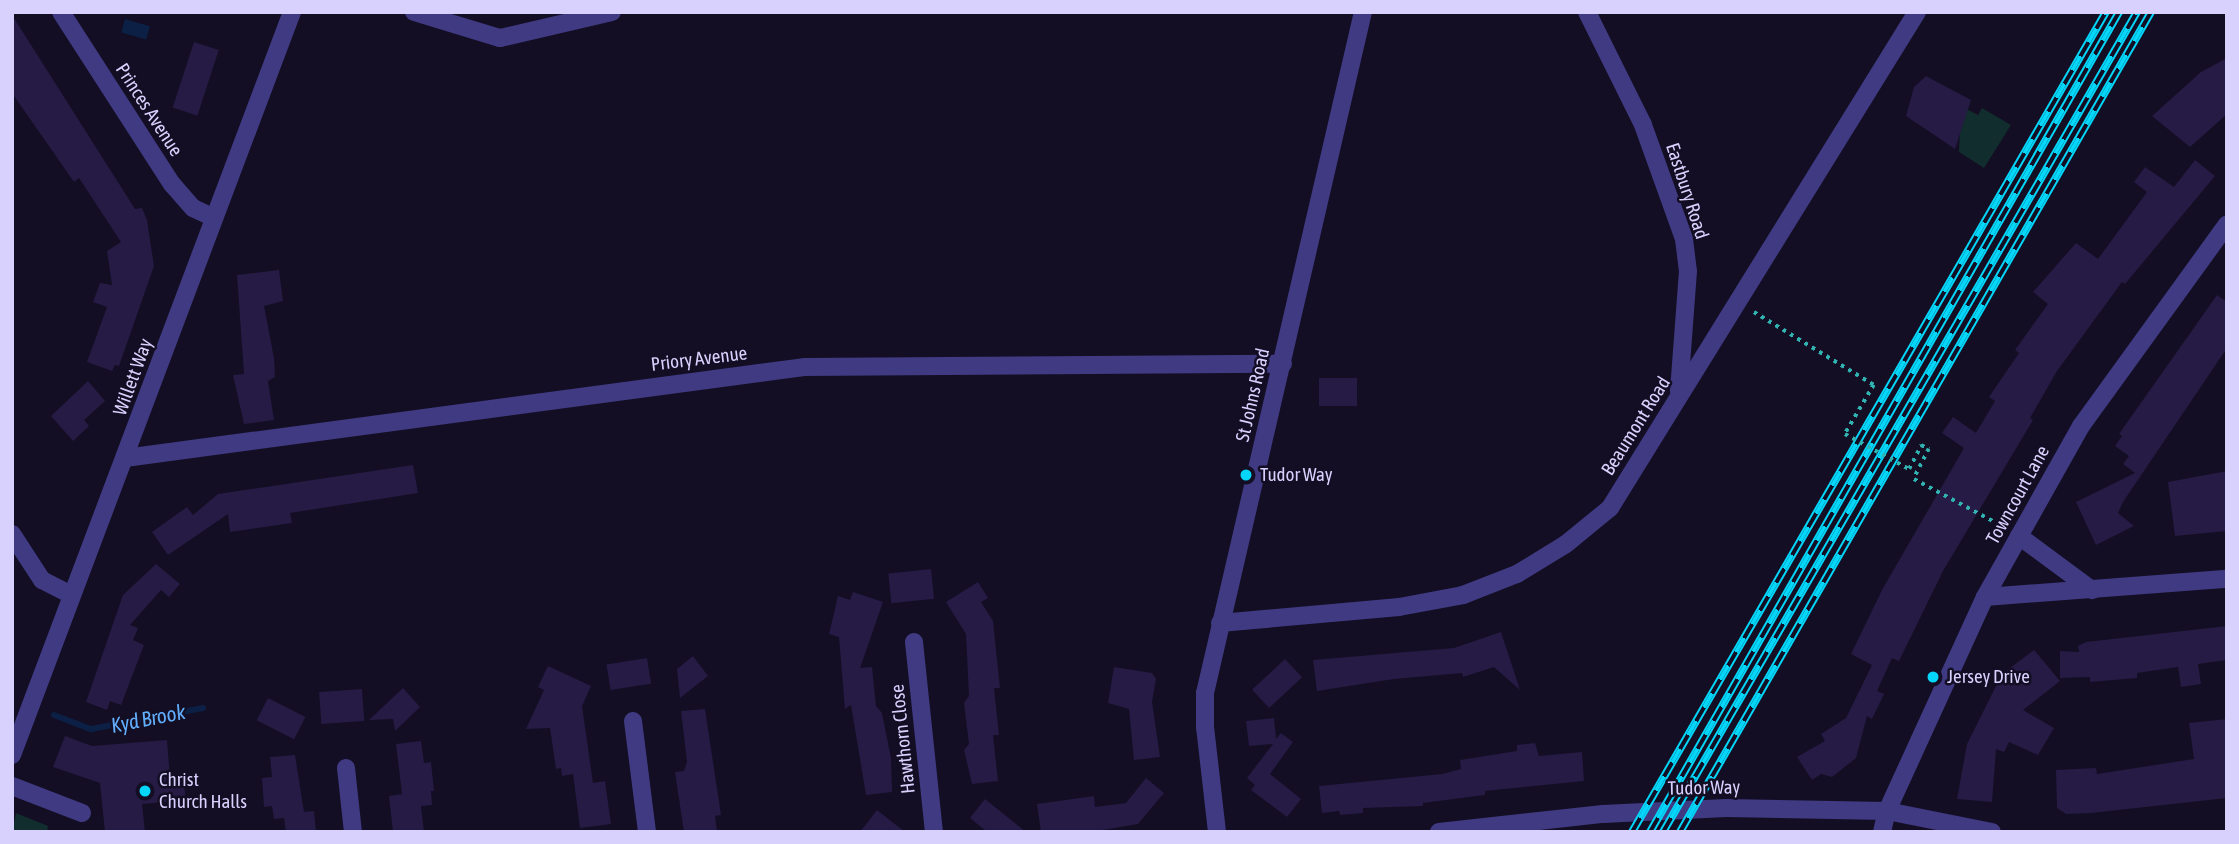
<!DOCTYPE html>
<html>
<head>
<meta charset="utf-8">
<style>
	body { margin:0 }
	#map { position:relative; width:2239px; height:844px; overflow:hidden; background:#130e23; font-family:"Asap Condensed",sans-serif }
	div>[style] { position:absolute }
	.green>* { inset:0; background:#112d2d }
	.water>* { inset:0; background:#0c1f44; transform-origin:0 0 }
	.stream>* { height:6px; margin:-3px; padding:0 3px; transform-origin:3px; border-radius:3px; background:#0c1f44 }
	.building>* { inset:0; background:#251b44; transform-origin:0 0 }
	.path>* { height:3.5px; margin-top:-1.75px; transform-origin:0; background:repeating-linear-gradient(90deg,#30b3b1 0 3.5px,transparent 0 8.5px) }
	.minor>* { height:18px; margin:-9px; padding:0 9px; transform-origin:9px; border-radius:9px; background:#3f3a82 }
	.rail>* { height:8px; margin-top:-4px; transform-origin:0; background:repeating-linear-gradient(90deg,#130e23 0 16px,#03d6f8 0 32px); box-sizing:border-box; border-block:2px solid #03d6f8 }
	.path-bridge>* { height:3.5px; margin-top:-1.75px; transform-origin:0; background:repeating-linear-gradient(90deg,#30b3b1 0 3.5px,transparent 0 8.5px) }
	.dots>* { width:19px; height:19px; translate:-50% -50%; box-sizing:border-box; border:4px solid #130e23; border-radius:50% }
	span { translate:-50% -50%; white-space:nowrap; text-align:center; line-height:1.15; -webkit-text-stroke:5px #130e23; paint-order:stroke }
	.street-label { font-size:19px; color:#d8d1fe }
	.poi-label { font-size:19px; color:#d8d1fe }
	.left { translate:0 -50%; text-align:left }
	.water-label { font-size:21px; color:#61aefd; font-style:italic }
	.frame { position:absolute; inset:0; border:14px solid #d8d1fe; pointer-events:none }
</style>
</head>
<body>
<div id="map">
	<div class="green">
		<i style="clip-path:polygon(1961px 106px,1978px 115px,1982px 108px,2011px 125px,1984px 168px,1959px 152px)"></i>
		<i style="clip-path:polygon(16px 813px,48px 826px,47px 832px,12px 832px)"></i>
	</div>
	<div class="water">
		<i style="left:125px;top:19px;width:26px;height:14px;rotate:16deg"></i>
	</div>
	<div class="stream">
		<i style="left:54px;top:715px;width:40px;rotate:21deg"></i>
		<i style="left:91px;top:729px;width:114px;rotate:-10.6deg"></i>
	</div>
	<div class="building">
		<i style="clip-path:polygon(12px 15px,135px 209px,142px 208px,147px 220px,154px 266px,119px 366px,115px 365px,112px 371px,87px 362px,107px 307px,93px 302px,100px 283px,112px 285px,107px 251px,121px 242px,79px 178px,74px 182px,12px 93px)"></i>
		<i style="left:194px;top:42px;width:26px;height:69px;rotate:18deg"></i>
		<i style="clip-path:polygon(2227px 58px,2227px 114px,2190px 147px,2152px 116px,2201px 72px)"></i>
		<i style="clip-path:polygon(1926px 76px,1971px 100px,1955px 149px,1906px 116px,1914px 87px)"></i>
		<i style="clip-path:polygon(2195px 160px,2215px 176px,2125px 284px,2122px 282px,2057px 371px,2030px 418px,2033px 420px,1943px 571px,1899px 661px,1892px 658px,1877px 691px,1884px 694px,1872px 719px,1867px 716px,1856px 758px,1832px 777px,1821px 774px,1812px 780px,1797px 757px,1825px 741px,1821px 734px,1846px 718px,1872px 665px,1851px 654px,1882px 590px,1964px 448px,1942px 433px,1953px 417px,1976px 433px,1995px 401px,1989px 397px,2019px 353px,2015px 350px,2048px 304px,2033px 292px,2076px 243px,2098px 259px,2147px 192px,2134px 182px,2145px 167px,2174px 187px)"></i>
		<i style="clip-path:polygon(279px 270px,283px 301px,264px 306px,274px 358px,275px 377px,268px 381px,274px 420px,244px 424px,233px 375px,244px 374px,237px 275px)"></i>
		<i style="clip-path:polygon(2217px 295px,2227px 302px,2227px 348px,2123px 502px,2118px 513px,2134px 526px,2096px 545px,2076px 502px,2135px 473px,2123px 464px,2129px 456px,2115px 446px,2122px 436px,2119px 434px)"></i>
		<i style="left:1319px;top:378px;width:38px;height:28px"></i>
		<i style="clip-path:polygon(88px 381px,105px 401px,84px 420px,89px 426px,73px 441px,51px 416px)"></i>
		<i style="clip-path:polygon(413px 465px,418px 493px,290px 513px,292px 523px,230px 532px,228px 514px,168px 555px,152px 532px,187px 507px,193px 515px,218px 494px)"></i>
		<i style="clip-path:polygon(2227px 471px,2227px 531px,2175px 536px,2168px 482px)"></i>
		<i style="clip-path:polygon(156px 564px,180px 584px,169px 597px,161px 590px,130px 625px,138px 628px,133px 640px,144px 645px,121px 705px,110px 701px,107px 710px,86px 702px,123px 595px)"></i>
		<i style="left:931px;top:569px;width:30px;height:43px;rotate:84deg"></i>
		<i style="clip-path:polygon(978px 582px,988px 598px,981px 602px,993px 621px,1000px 688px,994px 688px,999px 735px,993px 735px,998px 781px,972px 784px,964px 750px,969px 744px,964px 703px,969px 696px,966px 634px,946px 602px)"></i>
		<i style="clip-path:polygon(853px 592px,883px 602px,860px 668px,872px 667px,876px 706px,882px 713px,891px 758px,892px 792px,866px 795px,851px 705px,845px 709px,839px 637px,829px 634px,838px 596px,850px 600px)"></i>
		<i style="clip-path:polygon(2227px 626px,2227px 660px,2198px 664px,2201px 684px,2181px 687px,2178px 667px,2137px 673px,2137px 678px,2090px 682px,2090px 677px,2060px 678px,2060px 651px,2079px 652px,2078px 646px,2086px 642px)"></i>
		<i style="clip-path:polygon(1501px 632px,1520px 690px,1494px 667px,1463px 677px,1462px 673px,1394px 679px,1317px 691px,1313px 660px,1454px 648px)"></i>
		<i style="clip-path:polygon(2034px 650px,2060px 681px,2023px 710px,2054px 728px,2038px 755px,2009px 742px,2004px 752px,1996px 749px,1992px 802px,1957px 799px,1967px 744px,2002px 674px)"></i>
		<i style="clip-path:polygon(693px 656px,708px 676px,680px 698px,677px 669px)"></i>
		<i style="left:647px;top:658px;width:26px;height:41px;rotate:81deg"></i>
		<i style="left:1285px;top:659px;width:25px;height:45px;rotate:47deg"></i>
		<i style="clip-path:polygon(548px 666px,591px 686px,582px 706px,593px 783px,605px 781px,611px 824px,580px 828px,573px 774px,562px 776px,561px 768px,556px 769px,550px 728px,526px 729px,544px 690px,538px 687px)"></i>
		<i style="clip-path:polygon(1114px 667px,1152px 673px,1156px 679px,1152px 702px,1160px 757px,1134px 760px,1129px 709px,1108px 703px)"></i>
		<i style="clip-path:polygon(403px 688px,420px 707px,395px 731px,393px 719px,369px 720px)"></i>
		<i style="left:362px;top:689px;width:32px;height:43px;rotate:86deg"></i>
		<i style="left:268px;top:698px;width:42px;height:25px;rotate:27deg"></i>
		<i style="clip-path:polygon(705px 709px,721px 815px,715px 816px,717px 832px,684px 832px,675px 772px,684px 771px,687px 762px,681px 711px)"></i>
		<i style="clip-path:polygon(1274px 718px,1276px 739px,1281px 733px,1293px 742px,1270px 774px,1301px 799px,1287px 817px,1251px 790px,1255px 785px,1247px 778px,1273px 744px,1249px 746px,1246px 721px)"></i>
		<i style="clip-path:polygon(2227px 719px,2227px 798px,2091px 813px,2066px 814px,2057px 808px,2056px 770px,2096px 768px,2097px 774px,2194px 759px,2189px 723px)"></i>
		<i style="clip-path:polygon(65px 736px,92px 746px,167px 740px,170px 779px,183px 778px,186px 800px,142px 804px,145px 832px,105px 832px,100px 783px,53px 767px)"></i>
		<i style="clip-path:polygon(421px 741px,424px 763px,431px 762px,434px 791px,431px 791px,432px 805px,421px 806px,424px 832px,393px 832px,389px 796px,402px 794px,396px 744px)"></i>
		<i style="clip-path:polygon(1535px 743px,1539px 756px,1582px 752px,1584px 781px,1485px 791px,1485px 795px,1423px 803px,1423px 806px,1363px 808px,1363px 813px,1340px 815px,1339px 811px,1322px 813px,1319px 786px,1442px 774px,1461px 769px,1460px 760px,1517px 751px,1517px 745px)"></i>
		<i style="clip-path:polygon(295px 755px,304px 812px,314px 811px,316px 832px,286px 832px,284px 818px,274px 819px,272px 806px,264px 807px,262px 778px,272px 777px,270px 757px)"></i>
		<i style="clip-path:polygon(1146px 778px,1164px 793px,1138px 824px,1091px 832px,1041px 832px,1037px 804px,1094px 796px,1095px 807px,1126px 803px)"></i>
		<i style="clip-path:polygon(985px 799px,1026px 832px,987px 832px,970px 818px)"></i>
		<i style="clip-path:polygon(877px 810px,905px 832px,860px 832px)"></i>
	</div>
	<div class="path">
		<i style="left:1754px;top:312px;width:140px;rotate:31.3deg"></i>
		<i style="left:1874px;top:385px;width:57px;rotate:120.6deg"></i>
		<i style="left:1909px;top:469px;width:27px;rotate:-63deg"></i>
		<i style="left:1921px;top:445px;width:9px;rotate:27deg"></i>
		<i style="left:1929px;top:449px;width:34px;rotate:117deg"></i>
		<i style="left:1914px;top:479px;width:100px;rotate:28.1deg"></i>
	</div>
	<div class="minor">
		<i style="left:61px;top:12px;width:205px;rotate:57.2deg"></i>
		<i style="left:172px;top:184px;width:32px;rotate:49deg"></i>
		<i style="left:193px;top:208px;width:23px;rotate:25deg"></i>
		<i style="left:414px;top:12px;width:90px;rotate:16.8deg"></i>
		<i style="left:500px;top:38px;width:115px;rotate:-13.1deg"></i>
		<i style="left:1587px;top:12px;width:126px;rotate:63.6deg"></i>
		<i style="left:1643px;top:125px;width:121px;rotate:70.2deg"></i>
		<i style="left:1684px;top:239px;width:32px;rotate:83deg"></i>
		<i style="left:1688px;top:271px;width:121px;rotate:94.3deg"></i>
		<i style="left:125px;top:458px;width:685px;rotate:-7.63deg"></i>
		<i style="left:804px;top:367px;width:479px;rotate:-0.4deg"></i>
		<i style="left:12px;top:534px;width:55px;rotate:56.9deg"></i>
		<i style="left:42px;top:580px;width:33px;rotate:27deg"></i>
		<i style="left:2019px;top:536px;width:91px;rotate:36.5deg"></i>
		<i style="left:1985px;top:597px;width:243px;rotate:-4.3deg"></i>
		<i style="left:1220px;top:623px;width:180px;rotate:-5.1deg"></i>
		<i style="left:1399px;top:607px;width:65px;rotate:-10.6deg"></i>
		<i style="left:1463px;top:595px;width:58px;rotate:-21.3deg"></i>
		<i style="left:1517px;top:574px;width:57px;rotate:-31.5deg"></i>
		<i style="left:1566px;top:544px;width:57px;rotate:-39.3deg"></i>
		<i style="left:1610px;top:508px;width:583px;rotate:-58.24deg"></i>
		<i style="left:914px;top:642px;width:191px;rotate:84deg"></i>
		<i style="left:633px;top:721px;width:112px;rotate:82.8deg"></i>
		<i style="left:12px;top:755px;width:794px;rotate:-69.35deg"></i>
		<i style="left:346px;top:768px;width:64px;rotate:83.8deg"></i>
		<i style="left:12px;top:786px;width:75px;rotate:21.1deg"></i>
		<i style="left:1217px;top:832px;width:106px;rotate:-96.5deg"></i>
		<i style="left:1205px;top:727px;width:34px;rotate:-90deg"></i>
		<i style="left:1205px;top:693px;width:699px;rotate:-76.94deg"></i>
		<i style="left:1439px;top:832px;width:165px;rotate:-6.3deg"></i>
		<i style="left:1603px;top:814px;width:123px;rotate:-2.8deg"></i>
		<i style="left:1726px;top:808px;width:161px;rotate:1.1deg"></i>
		<i style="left:1887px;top:811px;width:107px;rotate:11.3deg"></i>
		<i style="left:1882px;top:832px;width:22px;rotate:-77deg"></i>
		<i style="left:1887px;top:811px;width:235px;rotate:-65.4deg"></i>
		<i style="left:1985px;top:597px;width:196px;rotate:-60.7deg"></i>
		<i style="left:2081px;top:426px;width:249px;rotate:-54.1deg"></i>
	</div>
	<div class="rail">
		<i style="left:1632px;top:832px;width:947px;rotate:-59.97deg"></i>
		<i style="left:1650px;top:832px;width:945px;rotate:-60.23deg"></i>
		<i style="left:1663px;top:832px;width:947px;rotate:-59.97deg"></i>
		<i style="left:1680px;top:832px;width:946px;rotate:-60.13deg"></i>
	</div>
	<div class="path-bridge">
		<i style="left:1845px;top:434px;width:73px;rotate:28.7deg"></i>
	</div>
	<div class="dots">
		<i style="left:1246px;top:475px;background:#03d6f8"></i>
		<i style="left:1933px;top:677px;background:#03d6f8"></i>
		<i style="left:145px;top:791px;background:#03d6f8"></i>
	</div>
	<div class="street-label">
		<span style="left:149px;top:110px;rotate:57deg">Princes Avenue</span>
		<span style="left:1687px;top:191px;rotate:72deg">Eastbury Road</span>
		<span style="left:699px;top:359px;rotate:-7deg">Priory Avenue</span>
		<span style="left:133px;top:377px;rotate:-70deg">Willett Way</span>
		<span style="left:1253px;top:395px;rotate:-77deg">St Johns Road</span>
		<span style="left:1636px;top:426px;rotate:-58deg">Beaumont Road</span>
		<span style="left:2018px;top:495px;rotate:-61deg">Towncourt Lane</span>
		<span style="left:903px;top:739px;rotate:-96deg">Hawthorn Close</span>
		<span style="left:1704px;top:788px;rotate:-1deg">Tudor Way</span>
	</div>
	<div class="poi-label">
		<span class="left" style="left:1260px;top:475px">Tudor Way</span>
		<span class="left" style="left:1947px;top:677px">Jersey Drive</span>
		<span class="left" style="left:159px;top:791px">Christ<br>Church Halls</span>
	</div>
	<div class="water-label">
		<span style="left:148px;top:718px;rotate:-11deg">Kyd Brook</span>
	</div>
	<div class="frame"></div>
</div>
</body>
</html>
